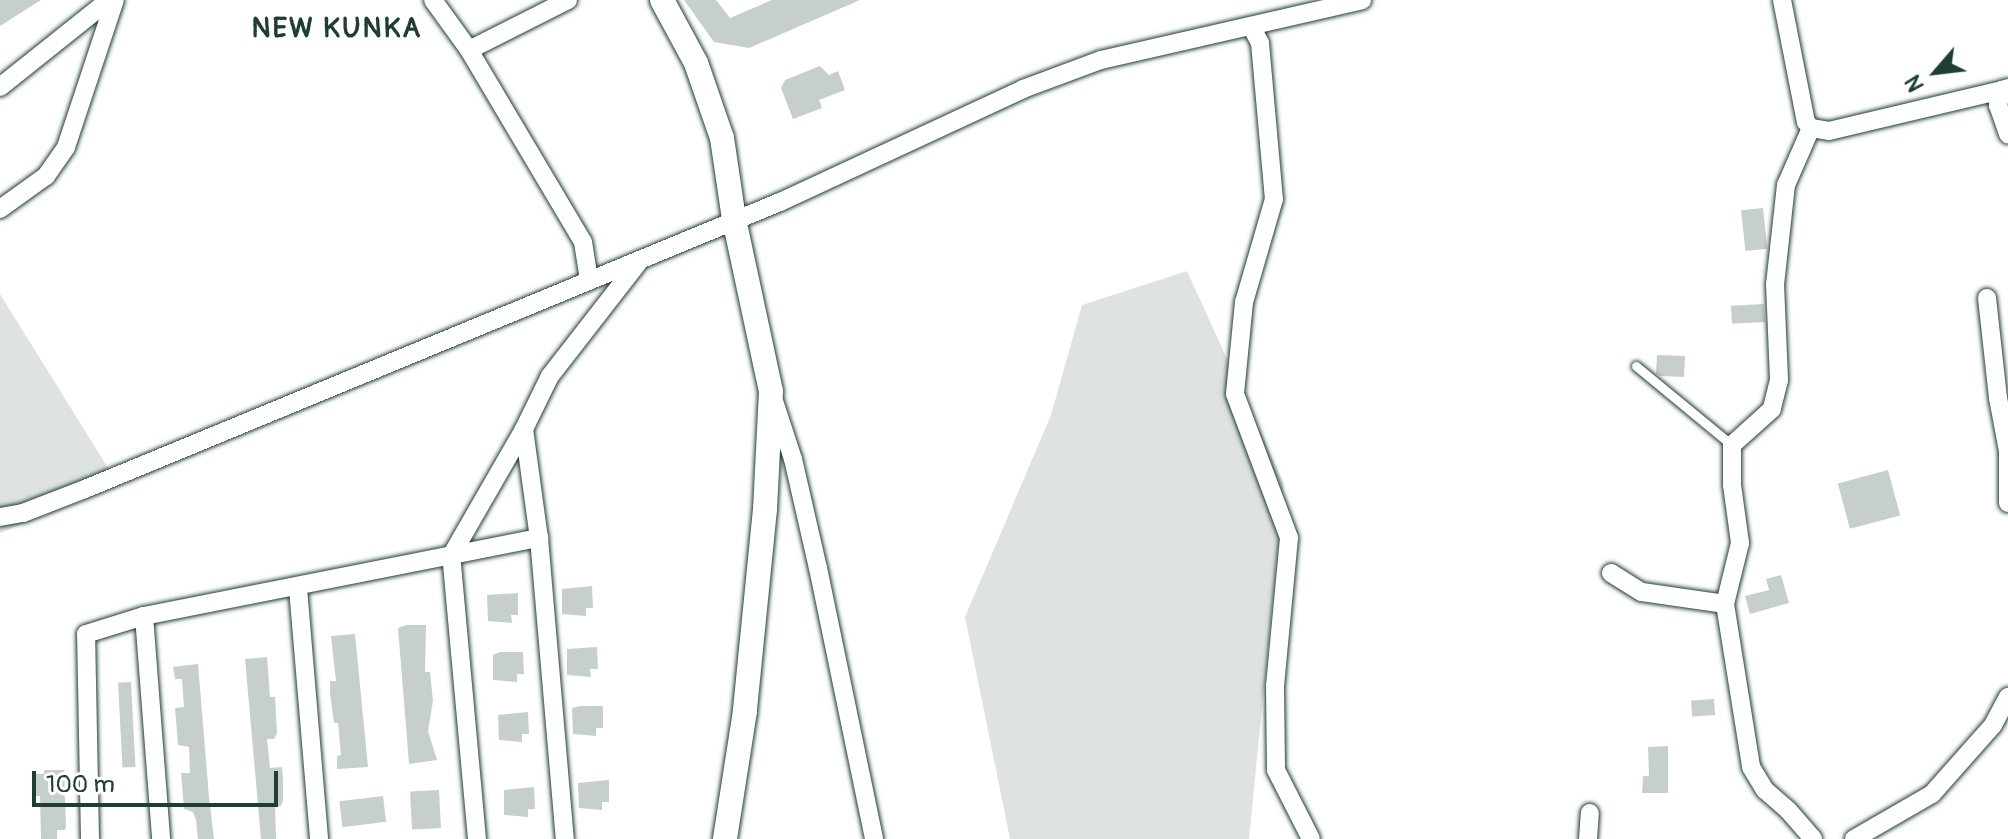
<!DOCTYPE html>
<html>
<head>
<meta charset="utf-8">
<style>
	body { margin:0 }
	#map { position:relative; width:2008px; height:839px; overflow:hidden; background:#fff; font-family:Pangolin,sans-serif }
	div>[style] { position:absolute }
	.green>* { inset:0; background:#dee3e2 }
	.building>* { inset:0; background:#c7cfcc; transform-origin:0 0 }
	.roads { filter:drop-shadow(0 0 2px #1f3d34) drop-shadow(0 0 2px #1f3d34) }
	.service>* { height:9px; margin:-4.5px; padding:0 4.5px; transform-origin:4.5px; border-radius:4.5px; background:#fff }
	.minor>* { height:18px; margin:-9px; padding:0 9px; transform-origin:9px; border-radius:9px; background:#fff }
	.tertiary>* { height:24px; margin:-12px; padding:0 12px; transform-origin:12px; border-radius:12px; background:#fff }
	span { translate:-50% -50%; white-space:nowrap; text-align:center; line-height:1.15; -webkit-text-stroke:6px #fff; paint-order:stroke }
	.district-label { font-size:28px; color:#1f3d34; font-weight:700; letter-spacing:2px }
	.north { position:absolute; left:1896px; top:32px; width:80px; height:80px; -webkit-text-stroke:6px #fff; paint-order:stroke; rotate:242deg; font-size:22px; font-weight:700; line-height:32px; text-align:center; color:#1f3d34 }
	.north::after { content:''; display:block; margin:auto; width:28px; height:36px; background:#1f3d34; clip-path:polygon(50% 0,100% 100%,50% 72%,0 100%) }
	.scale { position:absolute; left:32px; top:771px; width:246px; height:36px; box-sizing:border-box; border:4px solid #1f3d34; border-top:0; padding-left:10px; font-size:24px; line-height:28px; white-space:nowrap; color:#1f3d34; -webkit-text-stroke:6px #fff; paint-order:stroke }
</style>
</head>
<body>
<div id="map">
	<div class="green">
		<i style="clip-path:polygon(1187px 271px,1284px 484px,1249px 839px,1010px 839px,965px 617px,1051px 415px,1082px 305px)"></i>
		<i style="clip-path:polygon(0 294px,118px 484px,0 533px)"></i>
	</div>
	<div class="building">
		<i style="clip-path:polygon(0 0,41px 0,0 26px)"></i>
		<i style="clip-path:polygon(684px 0,716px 0,730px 18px,772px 0,860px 0,749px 48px,714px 42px)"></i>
		<i style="clip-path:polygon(820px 66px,829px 75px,838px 71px,845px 90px,819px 100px,822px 108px,793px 119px,781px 88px,785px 80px)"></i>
		<i style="left:1763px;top:208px;width:41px;height:22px;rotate:84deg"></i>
		<i style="left:1764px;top:304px;width:18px;height:33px;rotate:87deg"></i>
		<i style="clip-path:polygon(1657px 355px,1685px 356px,1684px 377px,1660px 376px,1656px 373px)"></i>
		<i style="left:1888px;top:470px;width:47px;height:52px;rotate:75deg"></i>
		<i style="clip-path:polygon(1781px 575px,1789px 603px,1750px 614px,1745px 596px,1769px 590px,1766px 579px)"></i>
		<i style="clip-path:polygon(592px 586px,593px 608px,586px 608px,586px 616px,562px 614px,562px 589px)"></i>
		<i style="clip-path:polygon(518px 593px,518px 615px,511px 615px,512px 623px,488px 621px,487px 595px)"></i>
		<i style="clip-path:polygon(407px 625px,426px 625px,425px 672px,430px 672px,433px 701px,428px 731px,437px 760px,409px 764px,398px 628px)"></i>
		<i style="clip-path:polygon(355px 634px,368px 767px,337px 769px,337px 756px,341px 755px,338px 723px,334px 723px,330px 694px,330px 681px,336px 681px,331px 636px)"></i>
		<i style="clip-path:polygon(597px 647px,598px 669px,590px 669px,591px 677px,567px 675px,567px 649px)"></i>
		<i style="clip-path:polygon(500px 652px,523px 652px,524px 674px,517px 674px,517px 682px,493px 680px,493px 655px)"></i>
		<i style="clip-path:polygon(267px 657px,270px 697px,275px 697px,277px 733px,274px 739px,267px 739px,270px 768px,282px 767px,283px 780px,283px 801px,281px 806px,275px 807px,276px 839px,261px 839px,245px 659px)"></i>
		<i style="clip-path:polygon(198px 664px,209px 797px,214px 839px,198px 839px,196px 820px,193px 812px,184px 809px,181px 773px,190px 773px,189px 747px,178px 745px,175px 708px,184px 707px,182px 679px,175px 679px,173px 667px)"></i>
		<i style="left:131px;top:682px;width:85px;height:13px;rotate:87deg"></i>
		<i style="left:1714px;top:699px;width:16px;height:23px;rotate:86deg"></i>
		<i style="clip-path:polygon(580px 706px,603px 706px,603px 728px,596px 728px,596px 736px,573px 734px,572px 708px)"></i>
		<i style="clip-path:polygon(528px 712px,529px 734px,522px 734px,522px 742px,499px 740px,498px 715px)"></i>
		<i style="clip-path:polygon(1668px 746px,1668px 793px,1642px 793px,1643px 776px,1649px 776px,1648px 747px)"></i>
		<i style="clip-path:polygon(44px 770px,64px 770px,66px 826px,65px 830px,57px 830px,57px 839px,41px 839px,40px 796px,35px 796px,34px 774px,44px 774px)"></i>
		<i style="clip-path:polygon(609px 780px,609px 802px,602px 802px,602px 810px,579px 808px,578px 783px)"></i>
		<i style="clip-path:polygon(534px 787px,535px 809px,528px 809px,528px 817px,504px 815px,504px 790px)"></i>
		<i style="left:439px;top:790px;width:38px;height:29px;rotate:87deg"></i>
		<i style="left:383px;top:796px;width:26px;height:44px;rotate:83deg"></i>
	</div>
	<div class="roads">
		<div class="service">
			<i style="left:1636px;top:366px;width:124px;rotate:39.5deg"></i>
		</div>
		<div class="minor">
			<i style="left:433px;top:0;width:62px;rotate:54.2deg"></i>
			<i style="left:469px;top:50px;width:223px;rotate:59.3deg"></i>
			<i style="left:583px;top:242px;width:39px;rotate:81deg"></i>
			<i style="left:1782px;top:0;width:124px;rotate:78.9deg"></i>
			<i style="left:1806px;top:122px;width:8px;rotate:50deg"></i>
			<i style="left:1811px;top:128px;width:18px;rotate:9deg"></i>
			<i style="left:1829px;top:131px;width:178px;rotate:-13.3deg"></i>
			<i style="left:1251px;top:26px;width:19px;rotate:62deg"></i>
			<i style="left:1260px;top:43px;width:157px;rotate:84.9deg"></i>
			<i style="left:1274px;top:199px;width:107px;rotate:106.2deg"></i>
			<i style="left:1244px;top:302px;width:92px;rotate:95.6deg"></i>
			<i style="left:1235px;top:394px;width:154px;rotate:69.4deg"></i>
			<i style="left:1289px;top:538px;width:150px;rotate:95.4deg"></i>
			<i style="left:1275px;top:687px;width:83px;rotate:89.3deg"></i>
			<i style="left:1276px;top:770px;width:77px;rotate:63.1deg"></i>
			<i style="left:469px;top:50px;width:111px;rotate:-26.8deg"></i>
			<i style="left:0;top:87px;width:139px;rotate:-38.6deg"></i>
			<i style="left:2008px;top:88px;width:6px;rotate:162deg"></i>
			<i style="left:2002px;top:90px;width:16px;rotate:105deg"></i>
			<i style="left:1998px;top:105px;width:31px;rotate:71deg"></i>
			<i style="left:1811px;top:128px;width:62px;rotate:113.7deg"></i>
			<i style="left:1786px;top:185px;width:100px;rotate:96.3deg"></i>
			<i style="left:1775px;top:284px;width:96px;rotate:87.6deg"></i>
			<i style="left:1779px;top:380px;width:30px;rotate:104deg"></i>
			<i style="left:1772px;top:409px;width:54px;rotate:138deg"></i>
			<i style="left:1732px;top:445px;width:40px;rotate:90deg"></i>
			<i style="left:1732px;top:485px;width:59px;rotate:82.1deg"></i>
			<i style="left:1740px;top:543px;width:63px;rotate:103.8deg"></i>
			<i style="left:1725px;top:604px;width:165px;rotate:80.9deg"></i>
			<i style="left:1751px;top:767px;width:27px;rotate:59deg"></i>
			<i style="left:1765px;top:790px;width:30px;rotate:41deg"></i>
			<i style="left:1788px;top:810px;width:38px;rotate:49deg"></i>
			<i style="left:0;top:209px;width:57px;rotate:-35.7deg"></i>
			<i style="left:46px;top:176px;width:35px;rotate:-55deg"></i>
			<i style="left:66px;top:147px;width:155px;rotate:-71.6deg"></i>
			<i style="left:1987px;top:298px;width:101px;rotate:83.7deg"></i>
			<i style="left:1998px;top:398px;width:54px;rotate:79.3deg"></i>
			<i style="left:2008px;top:451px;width:52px;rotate:90deg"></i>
			<i style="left:774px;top:401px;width:61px;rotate:71.9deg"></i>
			<i style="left:793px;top:459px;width:112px;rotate:77.1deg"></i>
			<i style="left:818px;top:568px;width:277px;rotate:78.3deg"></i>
			<i style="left:524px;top:429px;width:110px;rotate:82.2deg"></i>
			<i style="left:539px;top:538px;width:302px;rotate:85.1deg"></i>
			<i style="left:0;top:517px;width:23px;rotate:-10deg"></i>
			<i style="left:23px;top:513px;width:66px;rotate:-21.2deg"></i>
			<i style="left:85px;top:489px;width:752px;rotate:-22.44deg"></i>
			<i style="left:780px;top:202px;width:268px;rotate:-24.9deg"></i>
			<i style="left:1023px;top:89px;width:83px;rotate:-20.4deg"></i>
			<i style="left:1101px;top:60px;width:268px;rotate:-12.9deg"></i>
			<i style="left:1611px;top:573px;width:36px;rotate:32deg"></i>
			<i style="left:1642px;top:592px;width:84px;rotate:8.2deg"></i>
			<i style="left:298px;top:588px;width:252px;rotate:85.2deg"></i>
			<i style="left:144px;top:616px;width:224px;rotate:85.6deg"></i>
			<i style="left:90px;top:839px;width:205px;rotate:-91.1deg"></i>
			<i style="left:86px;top:634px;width:61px;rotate:-17.2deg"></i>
			<i style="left:144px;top:616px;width:403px;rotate:-11.2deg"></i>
			<i style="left:477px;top:839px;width:284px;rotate:-95.2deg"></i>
			<i style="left:451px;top:556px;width:146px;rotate:-60.1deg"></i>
			<i style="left:524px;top:429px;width:59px;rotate:-63.9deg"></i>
			<i style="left:550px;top:376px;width:143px;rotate:-52.1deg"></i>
			<i style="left:1588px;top:839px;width:26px;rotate:-86deg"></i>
			<i style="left:1854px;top:839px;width:90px;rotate:-30deg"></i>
			<i style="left:1932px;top:794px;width:92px;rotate:-48.5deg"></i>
			<i style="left:1993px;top:725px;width:32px;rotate:-62deg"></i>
		</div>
		<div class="tertiary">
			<i style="left:662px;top:0;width:72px;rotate:61.6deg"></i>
			<i style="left:696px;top:63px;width:79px;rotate:70.9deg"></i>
			<i style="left:722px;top:138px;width:82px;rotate:81.6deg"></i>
			<i style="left:734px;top:219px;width:176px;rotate:77.9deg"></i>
			<i style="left:771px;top:391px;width:118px;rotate:92.9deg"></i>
			<i style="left:765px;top:509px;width:203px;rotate:95.7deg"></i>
			<i style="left:745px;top:711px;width:130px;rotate:98.9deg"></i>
		</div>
	</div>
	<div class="district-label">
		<span style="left:337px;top:29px">NEW KUNKA</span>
	</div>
	<div class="north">N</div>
	<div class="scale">100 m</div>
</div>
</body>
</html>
